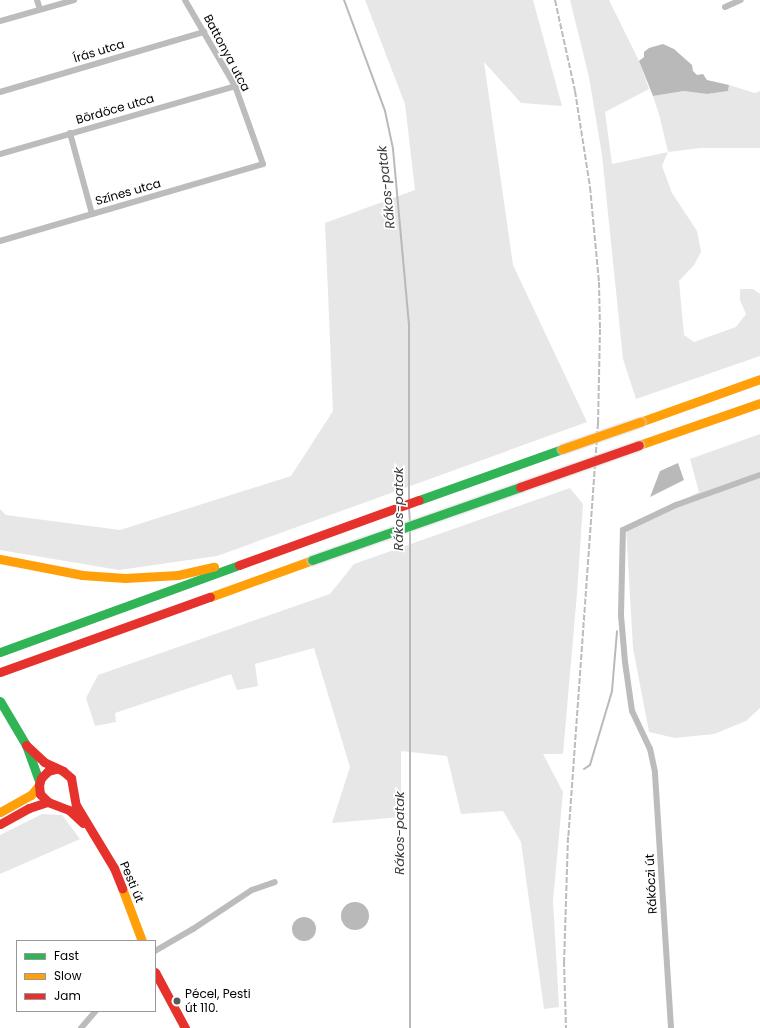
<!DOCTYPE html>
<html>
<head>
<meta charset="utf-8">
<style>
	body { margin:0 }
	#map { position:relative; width:760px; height:1028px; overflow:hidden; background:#fff; font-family:Poppins,sans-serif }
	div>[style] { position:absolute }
	.green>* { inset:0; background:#e7e7e7 }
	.water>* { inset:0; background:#b9b9b9 }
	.round { border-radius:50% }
	.stream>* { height:2px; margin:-1px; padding:0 1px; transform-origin:1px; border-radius:1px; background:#b9b9b9 }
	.street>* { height:6px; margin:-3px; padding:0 3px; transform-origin:3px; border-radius:3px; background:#bcbcbc }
	.fast>* { height:9px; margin:-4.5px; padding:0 4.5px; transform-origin:4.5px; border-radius:4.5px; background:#30b455 }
	.slow>* { height:9px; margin:-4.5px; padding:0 4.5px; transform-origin:4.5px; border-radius:4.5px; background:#ff9f0a }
	.jam>* { height:9px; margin:-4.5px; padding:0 4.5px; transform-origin:4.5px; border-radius:4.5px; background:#e5322d }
	.rail>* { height:2px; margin-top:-1px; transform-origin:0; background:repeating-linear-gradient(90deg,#bcbcbc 0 6px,transparent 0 8px) }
	.bridges { filter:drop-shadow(0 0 1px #dbdbdb) drop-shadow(0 0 1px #dbdbdb) }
	.fast-bridge>* { height:9px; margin:-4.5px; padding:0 4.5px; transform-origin:4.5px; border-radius:4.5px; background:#30b455 }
	.slow-bridge>* { height:9px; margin:-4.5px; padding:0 4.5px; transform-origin:4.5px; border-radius:4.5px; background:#ff9f0a }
	.jam-bridge>* { height:9px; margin:-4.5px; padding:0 4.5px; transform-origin:4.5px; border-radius:4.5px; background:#e5322d }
	.dots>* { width:11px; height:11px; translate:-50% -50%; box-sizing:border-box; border:2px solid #fff; border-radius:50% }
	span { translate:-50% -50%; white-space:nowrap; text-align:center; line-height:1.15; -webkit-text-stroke:3.5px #fff; paint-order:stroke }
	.street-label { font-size:12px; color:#000 }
	.poi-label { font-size:12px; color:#000 }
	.left { translate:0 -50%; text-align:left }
	.water-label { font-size:13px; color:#3c3c3c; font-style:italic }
	.legend { position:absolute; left:16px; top:940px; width:140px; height:72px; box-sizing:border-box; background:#fff; border:1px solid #999; margin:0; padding:5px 7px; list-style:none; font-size:12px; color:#000 }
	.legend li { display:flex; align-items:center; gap:8px; height:20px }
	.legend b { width:20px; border:1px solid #999 }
</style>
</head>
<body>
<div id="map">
	<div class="green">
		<i style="clip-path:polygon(365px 0,533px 0,562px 106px,521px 103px,484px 62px,513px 265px,587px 422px,217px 556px,119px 570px,0 550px,0 509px,6px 515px,120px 530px,291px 476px,333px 411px,325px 223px,415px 190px,405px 104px)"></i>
		<i style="clip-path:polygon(570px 0,609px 0,639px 61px,649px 89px,605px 112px,612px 164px,668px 152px,660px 118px,653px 96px,684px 91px,707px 94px,728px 91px,729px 85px,755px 93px,760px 91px,760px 148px,700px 148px,668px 152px,662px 166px,672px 193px,697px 231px,701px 252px,694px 265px,679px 281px,684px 335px,694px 342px,736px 327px,746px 314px,740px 300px,740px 289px,753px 289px,760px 294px,760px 356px,636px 399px,623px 359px,602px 155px,589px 77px)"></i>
		<i style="clip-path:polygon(760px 434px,760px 708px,746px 721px,714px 734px,675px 738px,649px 732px,633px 648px,626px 527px,699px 492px,690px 459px)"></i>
		<i style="clip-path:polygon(570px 488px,583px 504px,577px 593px,563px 754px,543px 754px,563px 792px,553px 901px,559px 1007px,544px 1009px,521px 842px,503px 811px,461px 814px,447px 756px,401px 751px,401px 817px,332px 823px,350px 767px,314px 648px,255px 664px,258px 686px,237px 690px,231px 674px,115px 713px,116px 722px,95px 726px,86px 698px,98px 675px,330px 594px,354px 564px)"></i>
		<i style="clip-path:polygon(42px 814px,62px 815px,80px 839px,0 874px,0 835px)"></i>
	</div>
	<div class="water">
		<i style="clip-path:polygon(663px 44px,674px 49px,692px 65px,693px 71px,697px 75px,703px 74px,707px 80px,729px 85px,728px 91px,707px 94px,684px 91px,653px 96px,639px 61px,644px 57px,644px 52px,649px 48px)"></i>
		<i style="clip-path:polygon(678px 463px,684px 480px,650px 497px,660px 471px)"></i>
		<i class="round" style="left:341px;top:902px;width:28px;height:28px"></i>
		<i class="round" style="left:292px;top:917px;width:24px;height:24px"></i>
	</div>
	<div class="stream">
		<i style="left:344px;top:0;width:118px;rotate:69.7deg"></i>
		<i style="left:385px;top:111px;width:39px;rotate:78deg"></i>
		<i style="left:393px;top:149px;width:176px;rotate:84.8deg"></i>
		<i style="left:409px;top:324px;width:176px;rotate:90deg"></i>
		<i style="left:409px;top:508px;width:14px;rotate:86deg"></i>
		<i style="left:410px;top:530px;width:498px;rotate:90deg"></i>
		<i style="left:584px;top:769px;width:7px;rotate:-34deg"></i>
		<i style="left:590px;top:765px;width:77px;rotate:-73.4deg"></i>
		<i style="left:612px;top:691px;width:60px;rotate:-85.2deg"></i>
	</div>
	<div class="street">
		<i style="left:37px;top:0;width:9px;rotate:72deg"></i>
		<i style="left:725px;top:7px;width:17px;rotate:-24deg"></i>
		<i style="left:0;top:21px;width:77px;rotate:-15.8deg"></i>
		<i style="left:0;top:92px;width:213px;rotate:-16.4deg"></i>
		<i style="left:70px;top:133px;width:84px;rotate:74.8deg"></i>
		<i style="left:0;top:154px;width:245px;rotate:-16.1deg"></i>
		<i style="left:0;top:241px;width:274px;rotate:-16.3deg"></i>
		<i style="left:263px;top:164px;width:83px;rotate:-109.7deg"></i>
		<i style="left:235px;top:86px;width:99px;rotate:-120.2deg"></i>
		<i style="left:155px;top:951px;width:44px;rotate:-30.1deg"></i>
		<i style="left:193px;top:929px;width:71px;rotate:-33.5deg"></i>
		<i style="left:252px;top:890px;width:24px;rotate:-19deg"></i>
		<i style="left:81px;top:1028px;width:23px;rotate:-49deg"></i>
		<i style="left:671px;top:1028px;width:256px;rotate:-93.6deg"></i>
		<i style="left:655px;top:772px;width:24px;rotate:-102deg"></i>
		<i style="left:650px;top:749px;width:42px;rotate:-115.3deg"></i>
		<i style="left:632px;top:711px;width:49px;rotate:-98.1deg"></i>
		<i style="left:625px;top:662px;width:47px;rotate:-94.9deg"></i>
		<i style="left:621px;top:615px;width:85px;rotate:-88.7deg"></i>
		<i style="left:623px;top:530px;width:59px;rotate:-25.3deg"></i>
		<i style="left:676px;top:505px;width:89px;rotate:-19.7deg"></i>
	</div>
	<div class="fast">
		<i style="left:419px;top:500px;width:152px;rotate:-19.6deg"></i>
		<i style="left:0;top:652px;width:254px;rotate:-20deg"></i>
		<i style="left:0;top:701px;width:51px;rotate:59.4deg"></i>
		<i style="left:26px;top:745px;width:38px;rotate:70deg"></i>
	</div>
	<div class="slow">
		<i style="left:640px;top:422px;width:127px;rotate:-19.7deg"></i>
		<i style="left:639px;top:445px;width:128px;rotate:-19.1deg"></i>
		<i style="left:0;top:559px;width:84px;rotate:11deg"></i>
		<i style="left:82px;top:575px;width:43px;rotate:4deg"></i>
		<i style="left:125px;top:578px;width:53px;rotate:-3.2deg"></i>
		<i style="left:178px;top:575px;width:37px;rotate:-13deg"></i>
		<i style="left:210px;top:597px;width:109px;rotate:-19.9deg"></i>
		<i style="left:0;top:812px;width:35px;rotate:-29deg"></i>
		<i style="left:31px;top:795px;width:13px;rotate:-51deg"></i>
		<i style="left:122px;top:888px;width:57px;rotate:69.3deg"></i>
	</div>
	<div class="jam">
		<i style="left:239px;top:565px;width:191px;rotate:-19.9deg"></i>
		<i style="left:0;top:672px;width:223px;rotate:-19.7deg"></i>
		<i style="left:26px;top:745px;width:25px;rotate:43deg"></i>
		<i style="left:44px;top:762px;width:21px;rotate:25deg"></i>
		<i style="left:63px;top:771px;width:11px;rotate:41deg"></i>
		<i style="left:71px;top:778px;width:27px;rotate:80deg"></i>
		<i style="left:76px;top:805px;width:74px;rotate:58.9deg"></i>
		<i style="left:114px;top:868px;width:22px;rotate:68deg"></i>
		<i style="left:56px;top:769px;width:8px;rotate:166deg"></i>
		<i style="left:48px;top:771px;width:10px;rotate:135deg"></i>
		<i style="left:41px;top:778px;width:7px;rotate:106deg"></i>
		<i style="left:39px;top:785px;width:9px;rotate:84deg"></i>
		<i style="left:40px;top:794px;width:11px;rotate:45deg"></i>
		<i style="left:48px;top:802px;width:22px;rotate:21deg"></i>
		<i style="left:69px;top:810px;width:19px;rotate:43deg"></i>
		<i style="left:0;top:824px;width:33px;rotate:-29deg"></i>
		<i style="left:29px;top:808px;width:20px;rotate:-18deg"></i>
		<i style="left:155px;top:972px;width:64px;rotate:61.8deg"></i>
	</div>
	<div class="rail">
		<i style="left:555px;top:0;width:93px;rotate:77.6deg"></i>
		<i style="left:575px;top:91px;width:97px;rotate:81.1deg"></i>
		<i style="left:590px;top:187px;width:95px;rotate:84.6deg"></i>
		<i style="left:599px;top:282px;width:47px;rotate:88.8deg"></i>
		<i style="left:600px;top:329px;width:94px;rotate:91.2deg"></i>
		<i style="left:598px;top:423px;width:415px;rotate:94.1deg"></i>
		<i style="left:568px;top:837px;width:124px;rotate:91.8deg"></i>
		<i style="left:564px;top:961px;width:67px;rotate:88.3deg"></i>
	</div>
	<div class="bridges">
		<div class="fast-bridge">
			<i style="left:312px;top:560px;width:220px;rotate:-19.3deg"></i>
		</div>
		<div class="slow-bridge">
			<i style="left:562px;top:449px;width:83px;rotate:-19.1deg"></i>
		</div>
		<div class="jam-bridge">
			<i style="left:520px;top:487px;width:126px;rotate:-19.4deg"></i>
		</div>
	</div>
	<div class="dots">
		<i style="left:177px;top:1001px;background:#595959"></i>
	</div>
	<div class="street-label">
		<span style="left:99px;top:51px;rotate:-17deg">Írás utca</span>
		<span style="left:227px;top:53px;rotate:62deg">Battonya utca</span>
		<span style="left:115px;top:109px;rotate:-16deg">Bördöce utca</span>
		<span style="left:128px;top:192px;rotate:-16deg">Színes utca</span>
		<span style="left:132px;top:882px;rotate:67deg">Pesti út</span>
		<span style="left:651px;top:884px;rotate:-93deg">Rákóczi út</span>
	</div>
	<div class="poi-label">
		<span class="left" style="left:185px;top:1001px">Pécel, Pesti<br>út 110.</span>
	</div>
	<div class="water-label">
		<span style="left:387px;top:187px;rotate:-96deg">Rákos-patak</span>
		<span style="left:399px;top:509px;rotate:-90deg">Rákos-patak</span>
		<span style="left:400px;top:833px;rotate:-90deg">Rákos-patak</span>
	</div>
	<ul class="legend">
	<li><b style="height:5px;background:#30b455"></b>Fast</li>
	<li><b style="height:5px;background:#ff9f0a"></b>Slow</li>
	<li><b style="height:5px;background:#e5322d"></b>Jam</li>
	</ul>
</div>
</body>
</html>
